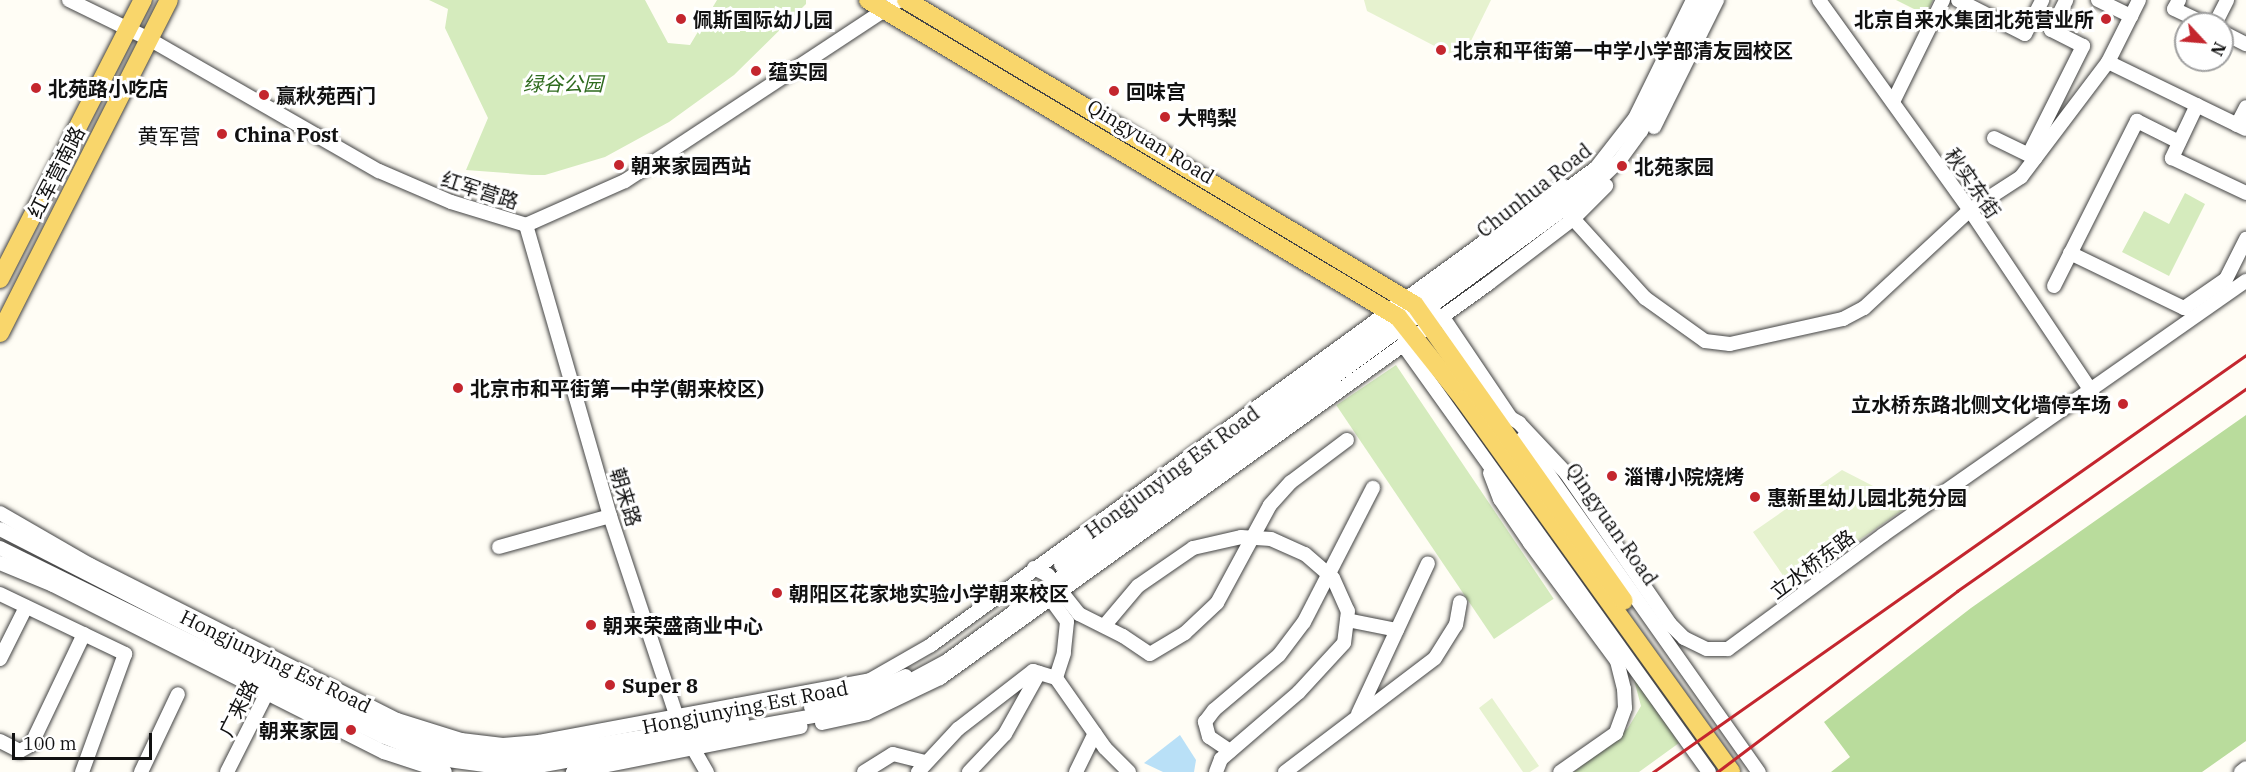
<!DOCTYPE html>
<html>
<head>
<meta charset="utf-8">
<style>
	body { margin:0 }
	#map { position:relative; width:2246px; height:772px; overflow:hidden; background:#fffdf5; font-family:"IBM Plex Serif","Noto Sans SC",serif }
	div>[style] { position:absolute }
	.green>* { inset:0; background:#d5ebbd; transform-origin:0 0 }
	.forest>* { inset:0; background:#b9dc9c }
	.pitch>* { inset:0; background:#e6f2cf }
	.water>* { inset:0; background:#b9e0f7 }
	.roads { filter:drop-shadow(0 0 2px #444) drop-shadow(0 0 2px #444) }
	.minor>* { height:14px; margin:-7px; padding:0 7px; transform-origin:7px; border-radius:7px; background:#fff }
	.major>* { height:18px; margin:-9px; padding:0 9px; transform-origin:9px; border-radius:9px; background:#f9d66b }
	.rail>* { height:3px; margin:-1.5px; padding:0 1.5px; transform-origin:1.5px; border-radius:1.5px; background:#c4262e }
	.dots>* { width:16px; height:16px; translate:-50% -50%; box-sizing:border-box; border:3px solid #fff; border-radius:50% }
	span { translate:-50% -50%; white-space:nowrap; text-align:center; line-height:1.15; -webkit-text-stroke:6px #fff; paint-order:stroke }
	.poi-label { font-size:20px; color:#111; font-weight:700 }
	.left { translate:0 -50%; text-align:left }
	.right { translate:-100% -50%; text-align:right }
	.park-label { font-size:20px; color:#2f6b1f; font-style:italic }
	.street-label { font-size:20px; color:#111 }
	.neighbourhood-label { font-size:21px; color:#111 }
	.north { position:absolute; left:2174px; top:12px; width:60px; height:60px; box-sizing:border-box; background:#fff; border:2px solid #a0a0a0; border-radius:50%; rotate:116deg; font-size:16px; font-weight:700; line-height:24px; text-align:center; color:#111 }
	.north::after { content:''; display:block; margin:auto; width:21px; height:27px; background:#c4262e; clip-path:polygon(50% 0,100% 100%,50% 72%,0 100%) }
	.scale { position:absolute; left:12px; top:733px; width:140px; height:27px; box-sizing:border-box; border:3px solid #111; border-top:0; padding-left:8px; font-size:18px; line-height:21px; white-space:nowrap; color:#111; -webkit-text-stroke:4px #fff; paint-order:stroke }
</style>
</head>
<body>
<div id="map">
	<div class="green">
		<i style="clip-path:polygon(429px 0,645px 0,668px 43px,690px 45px,717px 0,806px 0,806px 4px,734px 75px,669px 122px,605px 157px,545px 175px,532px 175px,466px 170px,488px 118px,445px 28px,448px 9px)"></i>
		<i style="clip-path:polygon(1896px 0,1933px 0,1926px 15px)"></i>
		<i style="clip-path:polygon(2185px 193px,2205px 204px,2169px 276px,2122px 252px,2144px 211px,2169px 224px)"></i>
		<i style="left:1396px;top:365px;width:282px;height:72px;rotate:56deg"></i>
		<i style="clip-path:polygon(1633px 676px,1679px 743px,1639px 772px,1574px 772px,1628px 728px,1641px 706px)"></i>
	</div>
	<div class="forest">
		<i style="clip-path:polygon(2246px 415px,2246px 741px,2202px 772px,1831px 772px,1850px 757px,1824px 722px,1971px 608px)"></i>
	</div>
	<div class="pitch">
		<i style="clip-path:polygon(1364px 0,1491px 0,1467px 49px,1459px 55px,1450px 54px,1367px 11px)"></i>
		<i style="clip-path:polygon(1842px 470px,1910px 505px,1791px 587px,1753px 532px)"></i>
		<i style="clip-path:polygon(1492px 698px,1539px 766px,1530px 772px,1523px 772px,1479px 708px)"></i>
	</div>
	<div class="water">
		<i style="clip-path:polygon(1180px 735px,1196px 760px,1194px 772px,1163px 772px,1144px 763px)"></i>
	</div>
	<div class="roads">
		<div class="minor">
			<i style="left:69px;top:0;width:89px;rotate:26deg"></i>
			<i style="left:149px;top:39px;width:265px;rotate:29.9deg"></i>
			<i style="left:379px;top:171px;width:78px;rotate:23.3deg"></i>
			<i style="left:451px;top:202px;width:78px;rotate:17deg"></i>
			<i style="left:526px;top:225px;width:108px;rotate:-24deg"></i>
			<i style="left:625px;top:181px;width:329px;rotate:-33.4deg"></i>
			<i style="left:1819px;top:0;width:259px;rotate:54.3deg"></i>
			<i style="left:1970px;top:210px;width:218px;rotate:56.2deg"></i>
			<i style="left:1958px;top:0;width:75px;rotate:26.9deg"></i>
			<i style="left:2025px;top:34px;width:38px;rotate:-63deg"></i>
			<i style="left:2098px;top:0;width:37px;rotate:26deg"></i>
			<i style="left:2179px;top:0;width:10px;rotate:119deg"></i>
			<i style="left:2174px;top:9px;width:35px;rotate:25deg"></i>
			<i style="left:2215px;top:24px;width:27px;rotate:-63deg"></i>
			<i style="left:2222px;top:32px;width:27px;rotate:27deg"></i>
			<i style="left:2108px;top:62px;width:153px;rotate:25.9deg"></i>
			<i style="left:1893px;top:102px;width:114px;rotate:-63.9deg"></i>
			<i style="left:2197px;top:105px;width:59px;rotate:115.3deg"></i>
			<i style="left:2172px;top:158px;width:82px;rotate:25.3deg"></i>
			<i style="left:2237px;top:125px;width:20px;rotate:-63deg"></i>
			<i style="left:1654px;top:127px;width:142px;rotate:-63.6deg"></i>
			<i style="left:1994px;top:138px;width:46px;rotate:26deg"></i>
			<i style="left:2029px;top:154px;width:121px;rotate:-63.4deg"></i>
			<i style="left:2083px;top:46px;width:36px;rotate:-153deg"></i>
			<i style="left:2051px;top:30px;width:34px;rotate:-63deg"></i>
			<i style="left:1568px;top:213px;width:115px;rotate:47.8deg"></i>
			<i style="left:1645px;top:298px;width:74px;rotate:35.6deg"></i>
			<i style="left:1705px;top:341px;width:25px;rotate:7deg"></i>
			<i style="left:1730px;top:344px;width:116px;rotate:-12.5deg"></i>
			<i style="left:1843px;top:319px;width:24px;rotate:-28deg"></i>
			<i style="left:1864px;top:308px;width:144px;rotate:-42.8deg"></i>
			<i style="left:1970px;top:210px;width:61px;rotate:-32.9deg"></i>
			<i style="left:2021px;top:177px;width:144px;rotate:-52.9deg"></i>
			<i style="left:2108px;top:62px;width:69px;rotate:-63.4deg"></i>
			<i style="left:526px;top:225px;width:303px;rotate:73.9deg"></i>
			<i style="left:610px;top:516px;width:219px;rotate:71.6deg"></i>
			<i style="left:2070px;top:253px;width:127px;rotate:25.8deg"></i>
			<i style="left:2184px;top:308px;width:51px;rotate:-34.6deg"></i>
			<i style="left:2226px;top:279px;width:45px;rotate:-63.4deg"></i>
			<i style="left:2054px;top:286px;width:185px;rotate:-63.3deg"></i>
			<i style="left:2137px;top:121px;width:47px;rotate:26.6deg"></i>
			<i style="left:1436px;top:315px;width:6px;rotate:9deg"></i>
			<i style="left:1442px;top:316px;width:122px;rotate:56deg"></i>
			<i style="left:1405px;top:336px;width:10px;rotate:96deg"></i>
			<i style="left:1404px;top:346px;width:524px;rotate:54.4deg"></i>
			<i style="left:1490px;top:406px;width:34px;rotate:30deg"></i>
			<i style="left:1519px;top:423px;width:69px;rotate:46.8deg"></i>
			<i style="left:1566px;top:473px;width:183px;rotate:55.4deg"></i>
			<i style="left:1670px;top:624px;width:20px;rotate:45deg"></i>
			<i style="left:1684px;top:638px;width:25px;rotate:26deg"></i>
			<i style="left:1707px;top:649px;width:21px"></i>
			<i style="left:1728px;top:649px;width:192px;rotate:-36.3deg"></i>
			<i style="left:1883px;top:535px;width:443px;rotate:-35deg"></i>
			<i style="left:1523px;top:438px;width:409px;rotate:54.8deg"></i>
			<i style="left:1490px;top:473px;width:28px;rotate:69deg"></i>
			<i style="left:1500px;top:499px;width:53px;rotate:55.7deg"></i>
			<i style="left:1530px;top:543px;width:147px;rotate:53.6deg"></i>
			<i style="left:1617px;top:661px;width:29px;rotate:76deg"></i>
			<i style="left:1624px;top:689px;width:19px;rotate:87deg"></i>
			<i style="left:1625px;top:708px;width:27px;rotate:110deg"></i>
			<i style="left:1616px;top:733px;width:68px;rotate:145.1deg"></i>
			<i style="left:0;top:513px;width:104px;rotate:30deg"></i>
			<i style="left:90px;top:565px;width:344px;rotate:26.8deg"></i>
			<i style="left:397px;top:720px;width:67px;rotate:17.4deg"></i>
			<i style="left:461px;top:740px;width:42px;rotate:6.8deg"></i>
			<i style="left:503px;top:745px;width:36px;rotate:-5deg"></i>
			<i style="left:539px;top:742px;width:337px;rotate:-10.6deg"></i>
			<i style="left:870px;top:680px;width:70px;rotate:-29.8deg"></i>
			<i style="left:931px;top:645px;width:781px;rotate:-36.09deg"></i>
			<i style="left:0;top:529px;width:444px;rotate:27.1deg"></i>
			<i style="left:395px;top:731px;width:54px;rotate:19.4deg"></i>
			<i style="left:446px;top:749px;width:36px;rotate:10deg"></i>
			<i style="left:481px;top:755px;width:55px"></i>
			<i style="left:536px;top:755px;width:209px;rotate:-9.6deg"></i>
			<i style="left:499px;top:547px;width:115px;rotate:-15.6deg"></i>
			<i style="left:0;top:548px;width:426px;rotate:26.2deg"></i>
			<i style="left:382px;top:736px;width:63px;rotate:21.3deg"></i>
			<i style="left:441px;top:759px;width:59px;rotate:7.9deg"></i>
			<i style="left:499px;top:767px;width:39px;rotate:-1deg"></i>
			<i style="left:538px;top:766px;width:292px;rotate:-10.3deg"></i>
			<i style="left:825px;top:714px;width:48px;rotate:-14.6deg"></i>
			<i style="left:871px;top:702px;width:86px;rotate:-28.3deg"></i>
			<i style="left:947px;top:661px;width:795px;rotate:-36.25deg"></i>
			<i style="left:1588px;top:191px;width:43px;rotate:-44.1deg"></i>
			<i style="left:1619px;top:161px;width:37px;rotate:-54deg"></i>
			<i style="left:1641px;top:131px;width:146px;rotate:-63.6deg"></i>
			<i style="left:0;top:563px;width:57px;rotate:22.5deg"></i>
			<i style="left:53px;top:585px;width:371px;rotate:26.8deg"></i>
			<i style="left:384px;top:752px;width:64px;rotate:18.2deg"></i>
			<i style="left:1061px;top:565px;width:666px;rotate:-36.58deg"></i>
			<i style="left:1596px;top:168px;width:63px;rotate:-52deg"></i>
			<i style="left:1635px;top:118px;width:131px;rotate:-63.8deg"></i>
			<i style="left:1034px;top:568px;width:16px;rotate:27deg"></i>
			<i style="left:1048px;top:575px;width:50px;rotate:51.5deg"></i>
			<i style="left:1079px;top:614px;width:49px;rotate:26.6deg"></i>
			<i style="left:1123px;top:636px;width:32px;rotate:34deg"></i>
			<i style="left:1150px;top:654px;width:41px;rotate:-31deg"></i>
			<i style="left:1185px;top:633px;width:44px;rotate:-43.2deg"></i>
			<i style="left:1217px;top:603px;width:111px;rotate:-61.6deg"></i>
			<i style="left:1270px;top:505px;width:31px;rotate:-48deg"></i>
			<i style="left:1291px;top:482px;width:70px;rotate:-36.9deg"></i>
			<i style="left:0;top:594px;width:139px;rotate:25.6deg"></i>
			<i style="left:125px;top:654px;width:126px;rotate:110deg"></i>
			<i style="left:1047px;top:594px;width:34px;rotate:54deg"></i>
			<i style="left:1067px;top:622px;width:31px;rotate:96deg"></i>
			<i style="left:1064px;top:653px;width:26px;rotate:108deg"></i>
			<i style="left:1056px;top:678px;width:85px;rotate:55deg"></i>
			<i style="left:1105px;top:748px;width:34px;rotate:45deg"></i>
			<i style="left:1347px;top:620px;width:51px;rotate:11.3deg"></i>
			<i style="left:1105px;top:625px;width:51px;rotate:-49.8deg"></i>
			<i style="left:1138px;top:586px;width:67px;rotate:-34.6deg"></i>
			<i style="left:1193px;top:548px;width:49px;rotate:-12.9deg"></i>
			<i style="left:1241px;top:537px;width:30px;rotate:4deg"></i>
			<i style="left:1271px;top:539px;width:37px;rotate:24deg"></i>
			<i style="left:1305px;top:554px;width:37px;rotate:41deg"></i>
			<i style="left:1333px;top:578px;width:36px;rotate:66deg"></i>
			<i style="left:1348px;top:611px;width:32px;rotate:97deg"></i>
			<i style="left:1344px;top:643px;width:67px;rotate:132.6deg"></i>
			<i style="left:1299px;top:692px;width:103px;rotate:139.3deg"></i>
			<i style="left:1221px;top:759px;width:14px;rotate:111deg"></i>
			<i style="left:0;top:659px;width:58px;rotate:-63.4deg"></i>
			<i style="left:811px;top:707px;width:61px;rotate:-14.3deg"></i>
			<i style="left:870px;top:692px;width:39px;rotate:-24deg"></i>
			<i style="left:1358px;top:714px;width:166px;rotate:-65.1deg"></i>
			<i style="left:822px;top:723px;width:46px;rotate:-12.5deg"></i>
			<i style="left:867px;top:713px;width:81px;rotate:-25.6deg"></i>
			<i style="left:940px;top:678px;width:676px;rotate:-35.73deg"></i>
			<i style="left:1489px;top:283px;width:106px;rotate:-37.3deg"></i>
			<i style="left:1573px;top:219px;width:47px;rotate:-45deg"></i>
			<i style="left:0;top:741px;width:22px;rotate:27deg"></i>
			<i style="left:20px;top:751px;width:13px;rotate:-29deg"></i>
			<i style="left:31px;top:745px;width:123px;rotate:-64.5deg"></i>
			<i style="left:690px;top:743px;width:34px;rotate:60deg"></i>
			<i style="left:1230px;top:751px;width:25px;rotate:-146deg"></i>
			<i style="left:1209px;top:737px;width:16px;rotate:-105deg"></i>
			<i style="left:1205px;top:722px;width:15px;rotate:-53deg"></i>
			<i style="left:1214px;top:710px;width:85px;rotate:-40.2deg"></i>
			<i style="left:1279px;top:655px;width:41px;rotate:-52.9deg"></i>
			<i style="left:1304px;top:622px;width:151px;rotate:-62.8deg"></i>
			<i style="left:141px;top:772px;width:86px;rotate:-64.6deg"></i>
			<i style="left:227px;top:772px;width:95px;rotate:-63.2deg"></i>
			<i style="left:573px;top:772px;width:232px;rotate:-11.2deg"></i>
			<i style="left:864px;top:772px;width:34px;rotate:-32deg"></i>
			<i style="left:893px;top:754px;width:32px;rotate:14deg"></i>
			<i style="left:918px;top:772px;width:59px;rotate:-47.1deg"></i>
			<i style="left:958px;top:729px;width:95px;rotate:-37.7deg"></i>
			<i style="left:1033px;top:671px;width:24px;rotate:17deg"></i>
			<i style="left:969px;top:772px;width:52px;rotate:-46.5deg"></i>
			<i style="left:1005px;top:734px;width:70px;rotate:-60.9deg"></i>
			<i style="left:1076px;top:772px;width:43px;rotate:-64deg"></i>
			<i style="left:1285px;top:772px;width:188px;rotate:-37.2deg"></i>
			<i style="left:1435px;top:658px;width:39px;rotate:-58deg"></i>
			<i style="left:1456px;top:625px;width:23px;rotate:-80deg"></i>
			<i style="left:2241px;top:772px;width:6px;rotate:-39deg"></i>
		</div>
		<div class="major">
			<i style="left:868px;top:0;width:618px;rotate:30.88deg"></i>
			<i style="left:1398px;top:317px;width:106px;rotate:51.5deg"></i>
			<i style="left:1464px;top:400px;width:458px;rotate:54.3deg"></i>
			<i style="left:906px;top:0;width:593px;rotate:30.93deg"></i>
			<i style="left:1415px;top:305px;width:362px;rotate:54.8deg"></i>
			<i style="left:0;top:279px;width:314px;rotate:-62.9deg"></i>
			<i style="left:0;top:333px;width:373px;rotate:-63.1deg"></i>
		</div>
	</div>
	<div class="rail">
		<i style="left:1653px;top:772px;width:725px;rotate:-35.12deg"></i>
		<i style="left:1717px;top:772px;width:301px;rotate:-37deg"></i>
		<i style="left:1957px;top:591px;width:353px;rotate:-35deg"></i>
	</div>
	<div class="dots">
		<i style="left:681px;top:19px;background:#c4262e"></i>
		<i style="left:2106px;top:19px;background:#c4262e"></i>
		<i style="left:1441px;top:50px;background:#c4262e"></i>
		<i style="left:756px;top:71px;background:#c4262e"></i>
		<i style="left:36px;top:88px;background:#c4262e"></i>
		<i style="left:1114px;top:91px;background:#c4262e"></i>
		<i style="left:264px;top:95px;background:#c4262e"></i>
		<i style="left:1165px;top:117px;background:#c4262e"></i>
		<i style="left:222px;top:134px;background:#c4262e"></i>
		<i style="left:619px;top:165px;background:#c4262e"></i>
		<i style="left:1622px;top:166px;background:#c4262e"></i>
		<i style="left:458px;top:388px;background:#c4262e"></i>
		<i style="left:2123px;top:404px;background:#c4262e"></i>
		<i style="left:1612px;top:476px;background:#c4262e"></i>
		<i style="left:1755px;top:497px;background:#c4262e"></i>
		<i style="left:777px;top:593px;background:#c4262e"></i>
		<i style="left:591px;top:625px;background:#c4262e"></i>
		<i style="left:610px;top:685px;background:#c4262e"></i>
		<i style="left:351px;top:730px;background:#c4262e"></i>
	</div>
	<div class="poi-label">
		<span class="left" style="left:693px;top:19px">佩斯国际幼儿园</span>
		<span class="right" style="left:2094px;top:19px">北京自来水集团北苑营业所</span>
		<span class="left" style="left:1453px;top:50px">北京和平街第一中学小学部清友园校区</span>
		<span class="left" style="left:768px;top:71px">蕴实园</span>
		<span class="left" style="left:48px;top:88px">北苑路小吃店</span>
		<span class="left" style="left:1126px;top:91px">回味宫</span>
		<span class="left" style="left:276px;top:95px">赢秋苑西门</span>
		<span class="left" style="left:1177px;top:117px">大鸭梨</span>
		<span class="left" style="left:234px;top:134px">China Post</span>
		<span class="left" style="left:631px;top:165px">朝来家园西站</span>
		<span class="left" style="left:1634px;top:166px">北苑家园</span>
		<span class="left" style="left:470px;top:388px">北京市和平街第一中学(朝来校区)</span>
		<span class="right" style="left:2111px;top:404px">立水桥东路北侧文化墙停车场</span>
		<span class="left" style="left:1624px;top:476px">淄博小院烧烤</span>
		<span class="left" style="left:1767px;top:497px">惠新里幼儿园北苑分园</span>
		<span class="left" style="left:789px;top:593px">朝阳区花家地实验小学朝来校区</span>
		<span class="left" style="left:603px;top:625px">朝来荣盛商业中心</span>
		<span class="left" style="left:622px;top:685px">Super 8</span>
		<span class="right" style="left:339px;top:730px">朝来家园</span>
	</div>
	<div class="park-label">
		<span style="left:563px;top:83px">绿谷公园</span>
	</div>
	<div class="street-label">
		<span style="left:1151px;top:141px;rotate:31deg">Qingyuan Road</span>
		<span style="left:56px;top:172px;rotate:-63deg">红军营南路</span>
		<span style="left:1973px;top:183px;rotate:55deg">秋实东街</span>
		<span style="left:480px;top:190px;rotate:18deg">红军营路</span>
		<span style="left:1534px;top:190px;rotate:-38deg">Chunhua Road</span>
		<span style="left:1172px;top:472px;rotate:-36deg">Hongjunying Est Road</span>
		<span style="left:626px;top:497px;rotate:73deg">朝来路</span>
		<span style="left:1612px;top:524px;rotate:55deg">Qingyuan Road</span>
		<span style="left:1812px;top:564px;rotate:-37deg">立水桥东路</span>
		<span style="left:276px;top:661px;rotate:26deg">Hongjunying Est Road</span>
		<span style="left:745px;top:707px;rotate:-11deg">Hongjunying Est Road</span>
		<span style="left:238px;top:708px;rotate:-63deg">广来路</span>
	</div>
	<div class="neighbourhood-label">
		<span style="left:169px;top:136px">黄军营</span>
	</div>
	<div class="north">N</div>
	<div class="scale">100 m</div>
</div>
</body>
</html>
